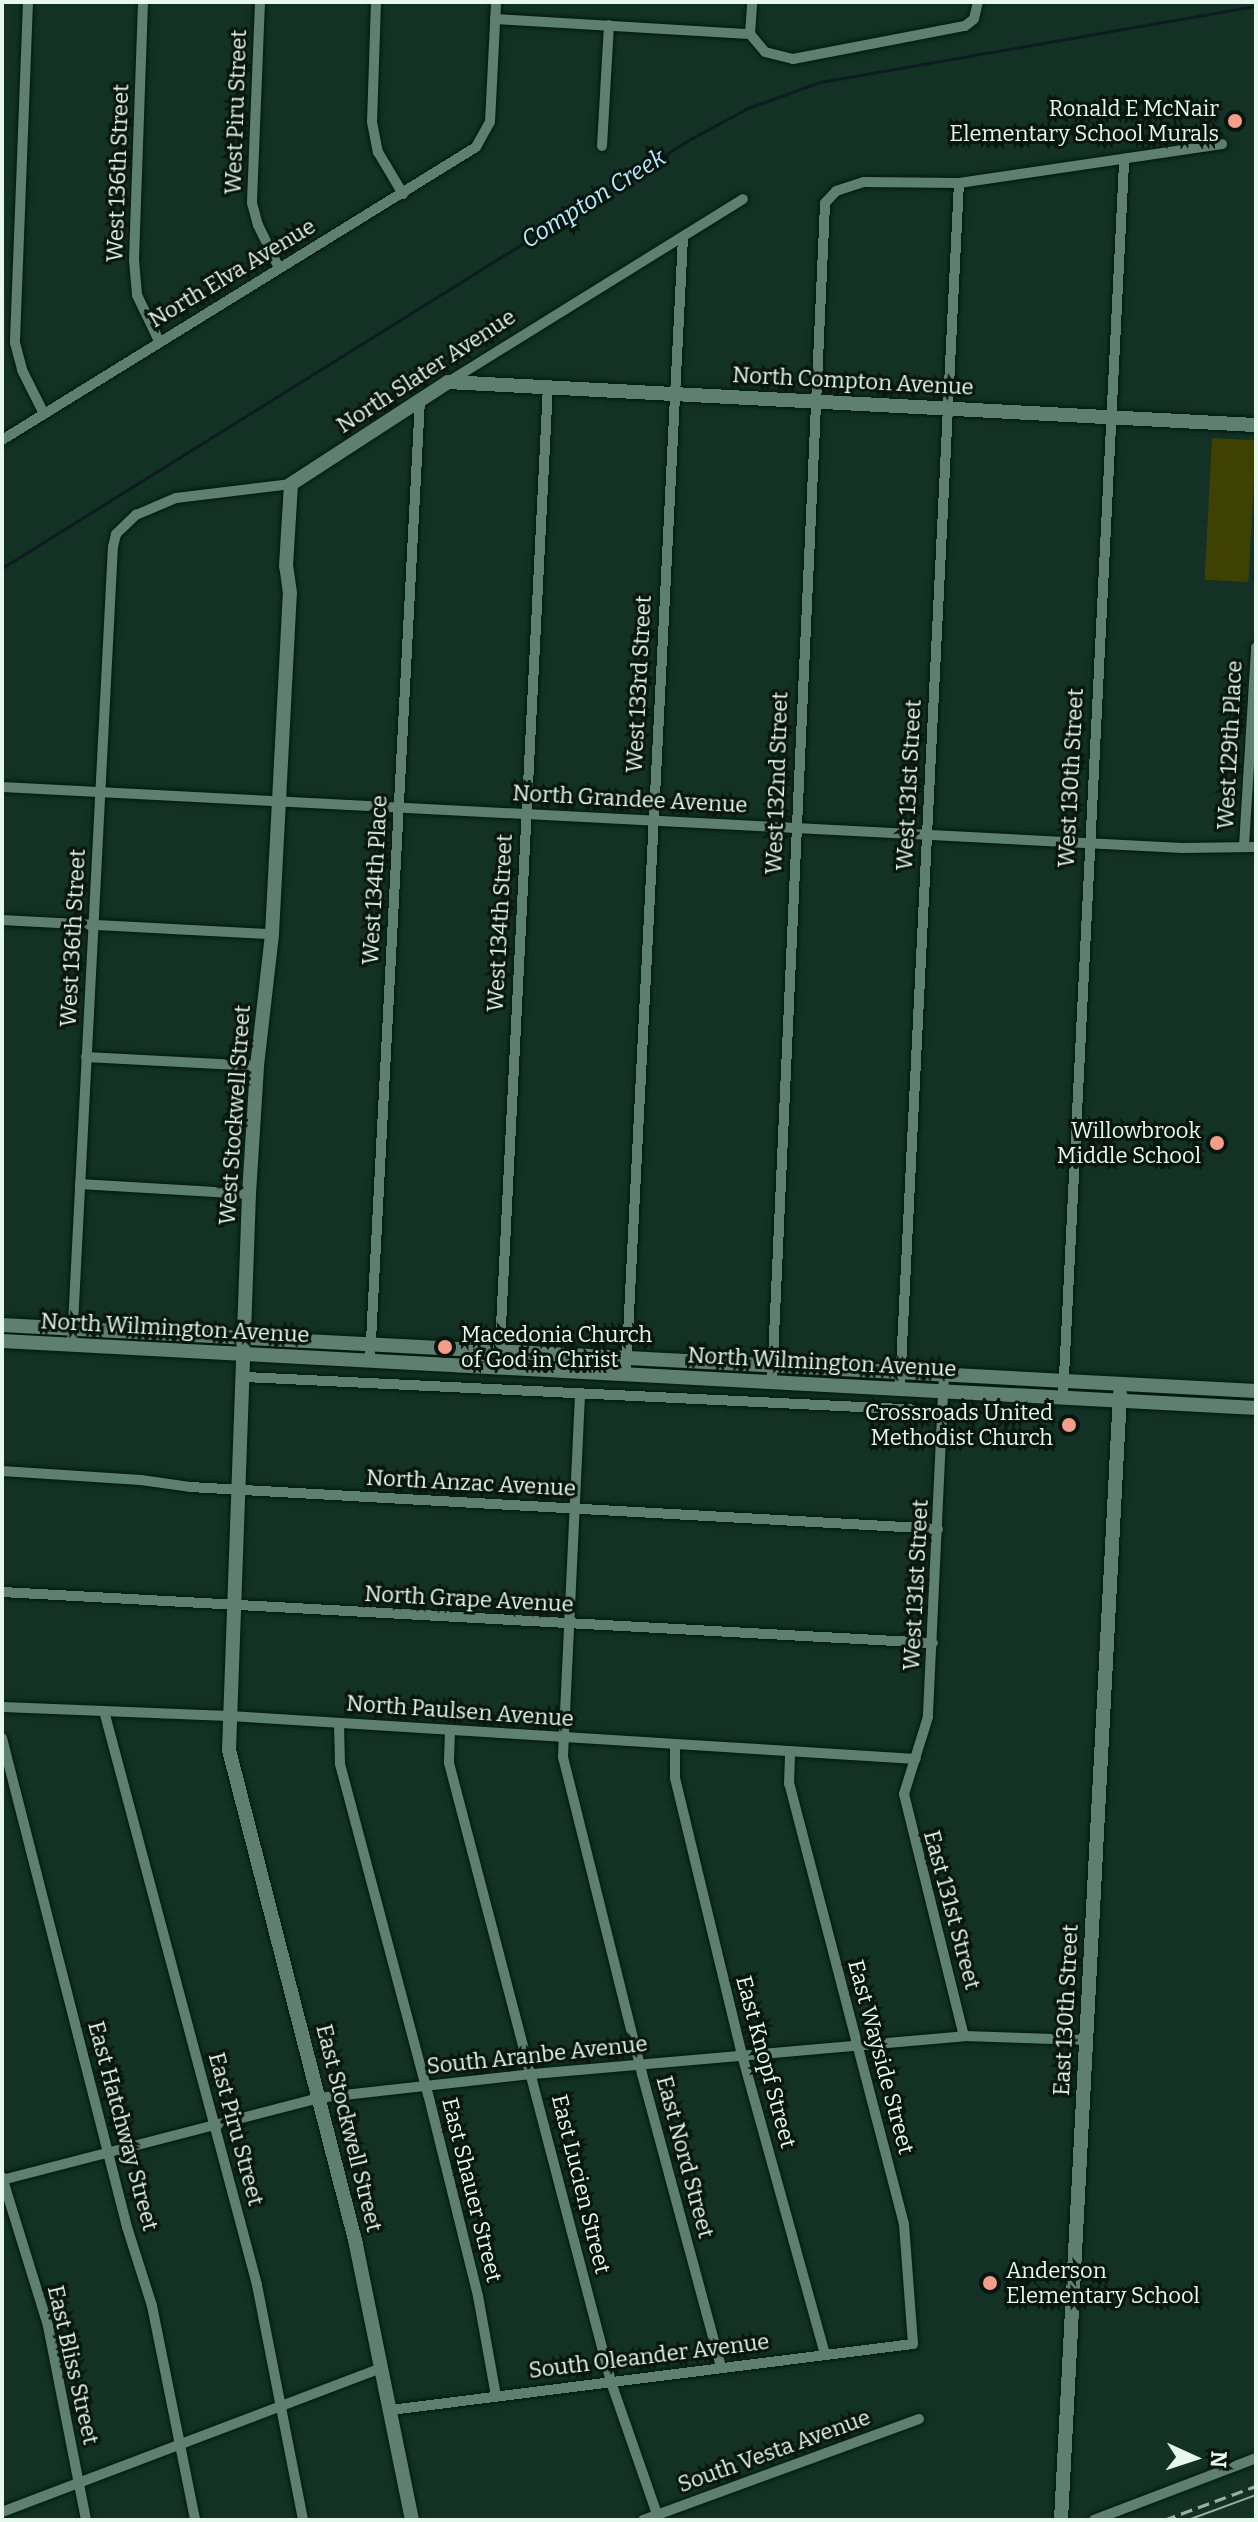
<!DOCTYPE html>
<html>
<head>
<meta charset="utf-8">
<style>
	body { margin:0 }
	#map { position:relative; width:1258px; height:2522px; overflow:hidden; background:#133225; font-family:Bitter,serif }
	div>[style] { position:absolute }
	.green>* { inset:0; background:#3f4103; transform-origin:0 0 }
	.stream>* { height:3px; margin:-1.5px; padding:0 1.5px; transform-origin:1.5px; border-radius:1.5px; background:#0c1c20 }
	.roads { filter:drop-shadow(0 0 2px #00190e) drop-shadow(0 0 2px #00190e) }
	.street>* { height:10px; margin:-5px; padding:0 5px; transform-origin:5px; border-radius:5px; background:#5f7f70 }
	.secondary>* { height:14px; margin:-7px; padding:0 7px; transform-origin:7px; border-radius:7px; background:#5f7f70 }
	.tram>* { height:2px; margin:-1px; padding:0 1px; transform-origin:1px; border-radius:1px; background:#97aea3 }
	.rail>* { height:3px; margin-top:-1.5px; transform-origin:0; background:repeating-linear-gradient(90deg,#97aea3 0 12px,transparent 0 18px) }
	.dots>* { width:22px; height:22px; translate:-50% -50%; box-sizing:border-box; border:4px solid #091610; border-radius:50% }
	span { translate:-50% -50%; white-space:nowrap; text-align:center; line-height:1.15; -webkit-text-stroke:6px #091610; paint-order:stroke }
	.poi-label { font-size:22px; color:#e7f9ef }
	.right { translate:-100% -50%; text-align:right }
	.left { translate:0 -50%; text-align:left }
	.street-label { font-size:22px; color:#e7f9ef }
	.water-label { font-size:24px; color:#b6edfc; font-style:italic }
	.frame { position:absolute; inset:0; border:4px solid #e7f9ef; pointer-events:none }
	.north { position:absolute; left:1154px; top:2418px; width:80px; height:80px; -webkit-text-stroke:6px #091610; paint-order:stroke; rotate:93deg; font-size:22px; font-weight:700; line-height:32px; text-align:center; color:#e7f9ef }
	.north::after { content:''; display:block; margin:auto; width:28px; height:36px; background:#e7f9ef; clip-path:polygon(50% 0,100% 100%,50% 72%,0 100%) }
</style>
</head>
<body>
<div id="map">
	<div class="green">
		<i style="left:1212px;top:438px;width:44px;height:142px;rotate:3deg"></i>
	</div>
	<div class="stream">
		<i style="left:2px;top:568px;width:813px;rotate:-31.93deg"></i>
		<i style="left:692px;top:138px;width:64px;rotate:-28.2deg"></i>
		<i style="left:748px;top:108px;width:77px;rotate:-19.9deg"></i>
		<i style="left:820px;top:82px;width:443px;rotate:-9.9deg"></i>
	</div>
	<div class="roads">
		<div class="street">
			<i style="left:28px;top:2px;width:341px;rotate:92.2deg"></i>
			<i style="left:15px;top:343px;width:28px;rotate:75deg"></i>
			<i style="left:22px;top:370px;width:49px;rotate:63.4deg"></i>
			<i style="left:143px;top:2px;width:258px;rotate:92deg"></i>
			<i style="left:134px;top:260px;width:35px;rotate:85deg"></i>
			<i style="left:137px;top:295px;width:51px;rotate:64.4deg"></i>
			<i style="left:260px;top:2px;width:201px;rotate:92.3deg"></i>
			<i style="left:252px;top:203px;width:23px;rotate:75deg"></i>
			<i style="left:258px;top:225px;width:46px;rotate:64deg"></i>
			<i style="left:376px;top:2px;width:120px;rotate:91.9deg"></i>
			<i style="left:372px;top:122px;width:31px;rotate:79deg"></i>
			<i style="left:378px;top:152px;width:49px;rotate:59.2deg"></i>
			<i style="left:495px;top:19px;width:255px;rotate:3.4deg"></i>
			<i style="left:750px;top:34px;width:23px;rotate:50deg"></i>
			<i style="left:765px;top:52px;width:29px;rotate:14deg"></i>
			<i style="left:793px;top:59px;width:175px;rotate:-10.9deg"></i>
			<i style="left:965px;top:26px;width:11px;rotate:-38deg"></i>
			<i style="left:974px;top:19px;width:17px;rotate:-77deg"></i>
			<i style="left:750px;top:34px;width:32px;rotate:-86deg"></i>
			<i style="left:602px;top:146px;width:121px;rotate:-86.7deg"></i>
			<i style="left:448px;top:382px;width:347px;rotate:-31.8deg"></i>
			<i style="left:2px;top:440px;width:557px;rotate:-31.72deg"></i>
			<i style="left:476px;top:147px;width:29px;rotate:-61deg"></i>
			<i style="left:490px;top:122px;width:120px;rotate:-87.1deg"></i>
			<i style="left:2px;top:787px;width:1182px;rotate:2.96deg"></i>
			<i style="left:1182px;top:848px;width:74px;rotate:-0.8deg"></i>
			<i style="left:1244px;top:846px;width:199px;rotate:-86.5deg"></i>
			<i style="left:2px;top:920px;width:270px;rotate:3deg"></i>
			<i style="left:86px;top:1057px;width:171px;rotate:3deg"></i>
			<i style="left:80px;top:1184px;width:169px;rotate:3.4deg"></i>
			<i style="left:72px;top:1344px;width:798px;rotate:-87.06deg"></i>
			<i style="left:113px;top:547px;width:13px;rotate:-77deg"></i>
			<i style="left:116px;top:534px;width:28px;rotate:-44deg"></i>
			<i style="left:136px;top:515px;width:43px;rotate:-23deg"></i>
			<i style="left:176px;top:498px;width:116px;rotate:-6.9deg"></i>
			<i style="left:370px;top:1360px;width:960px;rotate:-87.02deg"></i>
			<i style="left:499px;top:1366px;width:981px;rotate:-87.14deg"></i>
			<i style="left:626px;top:1374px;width:1138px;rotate:-87.13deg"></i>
			<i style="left:944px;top:1374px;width:343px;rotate:92.7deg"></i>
			<i style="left:928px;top:1717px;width:81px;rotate:107.3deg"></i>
			<i style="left:904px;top:1794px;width:249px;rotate:76.1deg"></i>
			<i style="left:245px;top:1377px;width:699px;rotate:2.79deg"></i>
			<i style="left:772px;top:1381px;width:1179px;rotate:-87.42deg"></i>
			<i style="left:825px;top:203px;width:16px;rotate:-47deg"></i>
			<i style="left:836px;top:191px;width:29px;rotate:-18deg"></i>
			<i style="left:864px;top:182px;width:95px;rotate:0.6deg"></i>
			<i style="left:959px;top:183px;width:266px;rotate:-8.4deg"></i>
			<i style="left:900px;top:1388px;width:1206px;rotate:-87.2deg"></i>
			<i style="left:580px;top:1395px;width:362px;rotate:92.7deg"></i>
			<i style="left:563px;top:1757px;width:327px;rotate:76deg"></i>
			<i style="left:642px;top:2074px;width:303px;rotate:74.9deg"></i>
			<i style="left:1063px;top:1397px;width:1238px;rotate:-87.17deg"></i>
			<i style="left:2px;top:1471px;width:139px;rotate:3.7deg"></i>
			<i style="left:141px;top:1480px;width:49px;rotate:8.1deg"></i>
			<i style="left:190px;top:1487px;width:749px;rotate:3.21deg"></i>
			<i style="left:2px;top:1592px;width:932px;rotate:3.14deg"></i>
			<i style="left:2px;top:1707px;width:228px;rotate:2.3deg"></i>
			<i style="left:230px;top:1716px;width:687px;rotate:3.59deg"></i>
			<i style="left:104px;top:1711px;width:594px;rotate:75.07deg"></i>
			<i style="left:257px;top:2285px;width:239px;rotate:78.9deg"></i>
			<i style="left:339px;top:1723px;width:41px;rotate:88.6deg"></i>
			<i style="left:340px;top:1764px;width:342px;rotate:75.1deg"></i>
			<i style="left:428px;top:2094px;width:208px;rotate:76.1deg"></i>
			<i style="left:478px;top:2296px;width:102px;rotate:79.8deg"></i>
			<i style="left:450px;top:1731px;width:32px;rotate:92deg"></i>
			<i style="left:449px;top:1763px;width:640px;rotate:75.33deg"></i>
			<i style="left:611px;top:2382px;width:146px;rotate:70.8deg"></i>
			<i style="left:2px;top:1738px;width:505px;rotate:75.66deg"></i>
			<i style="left:127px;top:2227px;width:83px;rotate:72.4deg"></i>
			<i style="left:152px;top:2306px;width:218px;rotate:78.6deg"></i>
			<i style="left:675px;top:1746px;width:32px;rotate:90deg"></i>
			<i style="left:675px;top:1778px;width:285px;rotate:76.4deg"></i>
			<i style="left:742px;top:2055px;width:310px;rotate:74.5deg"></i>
			<i style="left:2px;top:2177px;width:156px;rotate:72.8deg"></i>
			<i style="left:48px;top:2326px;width:198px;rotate:78.9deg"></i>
			<i style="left:2px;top:2180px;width:326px;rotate:-14.5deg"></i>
			<i style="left:318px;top:2098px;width:216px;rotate:-6.4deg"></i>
			<i style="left:533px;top:2074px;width:433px;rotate:-5deg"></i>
			<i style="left:964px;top:2036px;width:122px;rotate:1.9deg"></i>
			<i style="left:391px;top:2410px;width:526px;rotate:-7.21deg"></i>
			<i style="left:913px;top:2344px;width:120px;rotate:-94.3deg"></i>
			<i style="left:904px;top:2224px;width:455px;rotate:-104.6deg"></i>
			<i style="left:789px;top:1784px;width:33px;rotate:-88deg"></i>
			<i style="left:2px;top:2512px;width:406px;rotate:-20.8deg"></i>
			<i style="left:643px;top:2520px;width:294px;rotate:-20.1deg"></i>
			<i style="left:1094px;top:2520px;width:173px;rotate:-20.9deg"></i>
		</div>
		<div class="secondary">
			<i style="left:2px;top:1325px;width:1256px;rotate:3.01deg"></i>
			<i style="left:2px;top:1341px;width:1256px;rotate:3.06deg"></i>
			<i style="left:412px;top:2520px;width:282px;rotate:-101.5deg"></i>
			<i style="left:356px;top:2244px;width:510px;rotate:-104.42deg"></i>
			<i style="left:229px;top:1750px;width:556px;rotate:-87.94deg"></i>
			<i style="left:249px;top:1194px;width:128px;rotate:-86.4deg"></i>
			<i style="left:257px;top:1066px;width:133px;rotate:-83.5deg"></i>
			<i style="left:272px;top:934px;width:341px;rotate:-87deg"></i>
			<i style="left:290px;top:593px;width:27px;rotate:-98deg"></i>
			<i style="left:286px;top:566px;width:82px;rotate:-86.5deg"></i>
			<i style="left:291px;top:484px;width:187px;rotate:-33deg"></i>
			<i style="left:448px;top:382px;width:809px;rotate:3.05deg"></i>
			<i style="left:1061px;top:2520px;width:1128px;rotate:-87deg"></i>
		</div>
	</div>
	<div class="tram">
		<i style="left:1188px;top:2520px;width:72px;rotate:-20.2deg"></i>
	</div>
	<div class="rail">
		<i style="left:1164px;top:2520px;width:98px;rotate:-20.3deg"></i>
	</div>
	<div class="dots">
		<i style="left:1235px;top:121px;background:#f49e8a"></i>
		<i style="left:1217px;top:1143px;background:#f49e8a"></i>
		<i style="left:445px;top:1347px;background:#f49e8a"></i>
		<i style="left:1069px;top:1425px;background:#f49e8a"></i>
		<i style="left:990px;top:2283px;background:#f49e8a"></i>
	</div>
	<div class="poi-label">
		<span class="right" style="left:1219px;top:121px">Ronald E McNair<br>Elementary School Murals</span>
		<span class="right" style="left:1201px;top:1143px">Willowbrook<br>Middle School</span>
		<span class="left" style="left:461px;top:1347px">Macedonia Church<br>of God in Christ</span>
		<span class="right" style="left:1053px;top:1425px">Crossroads United<br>Methodist Church</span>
		<span class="left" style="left:1006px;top:2283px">Anderson<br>Elementary School</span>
	</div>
	<div class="street-label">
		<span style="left:236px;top:112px;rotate:-88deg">West Piru Street</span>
		<span style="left:118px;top:173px;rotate:-88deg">West 136th Street</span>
		<span style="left:232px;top:273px;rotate:-31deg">North Elva Avenue</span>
		<span style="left:426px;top:371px;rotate:-33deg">North Slater Avenue</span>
		<span style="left:853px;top:381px;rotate:3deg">North Compton Avenue</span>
		<span style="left:639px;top:684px;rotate:-87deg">West 133rd Street</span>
		<span style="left:1230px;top:745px;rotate:-87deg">West 129th Place</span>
		<span style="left:1071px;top:778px;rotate:-87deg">West 130th Street</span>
		<span style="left:777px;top:783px;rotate:-88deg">West 132nd Street</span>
		<span style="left:909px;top:785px;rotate:-87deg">West 131st Street</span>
		<span style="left:630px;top:799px;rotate:3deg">North Grandee Avenue</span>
		<span style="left:375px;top:880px;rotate:-87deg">West 134th Place</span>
		<span style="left:500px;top:923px;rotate:-87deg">West 134th Street</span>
		<span style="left:73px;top:938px;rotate:-87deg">West 136th Street</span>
		<span style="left:235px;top:1115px;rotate:-86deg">West Stockwell Street</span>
		<span style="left:175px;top:1328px;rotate:3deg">North Wilmington Avenue</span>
		<span style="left:822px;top:1362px;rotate:3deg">North Wilmington Avenue</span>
		<span style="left:471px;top:1483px;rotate:3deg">North Anzac Avenue</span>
		<span style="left:916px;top:1585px;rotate:-87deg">West 131st Street</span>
		<span style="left:469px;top:1599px;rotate:3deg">North Grape Avenue</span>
		<span style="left:460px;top:1711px;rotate:4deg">North Paulsen Avenue</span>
		<span style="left:952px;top:1910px;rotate:75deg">East 131st Street</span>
		<span style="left:1066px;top:2010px;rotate:-87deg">East 130th Street</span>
		<span style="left:537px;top:2055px;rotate:-6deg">South Aranbe Avenue</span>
		<span style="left:881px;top:2057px;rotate:75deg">East Wayside Street</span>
		<span style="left:766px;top:2062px;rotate:75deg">East Knopf Street</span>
		<span style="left:123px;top:2126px;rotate:75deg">East Hatchway Street</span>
		<span style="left:349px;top:2128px;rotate:76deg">East Stockwell Street</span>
		<span style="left:236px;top:2129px;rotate:75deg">East Piru Street</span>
		<span style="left:685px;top:2157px;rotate:75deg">East Nord Street</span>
		<span style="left:581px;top:2184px;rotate:76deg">East Lucien Street</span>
		<span style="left:472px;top:2190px;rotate:76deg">East Shauer Street</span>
		<span style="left:649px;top:2356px;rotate:-7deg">South Oleander Avenue</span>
		<span style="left:73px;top:2365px;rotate:77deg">East Bliss Street</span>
		<span style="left:774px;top:2451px;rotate:-20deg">South Vesta Avenue</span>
	</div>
	<div class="water-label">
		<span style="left:594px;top:199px;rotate:-32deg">Compton Creek</span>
	</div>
	<div class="frame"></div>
	<div class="north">N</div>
</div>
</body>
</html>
